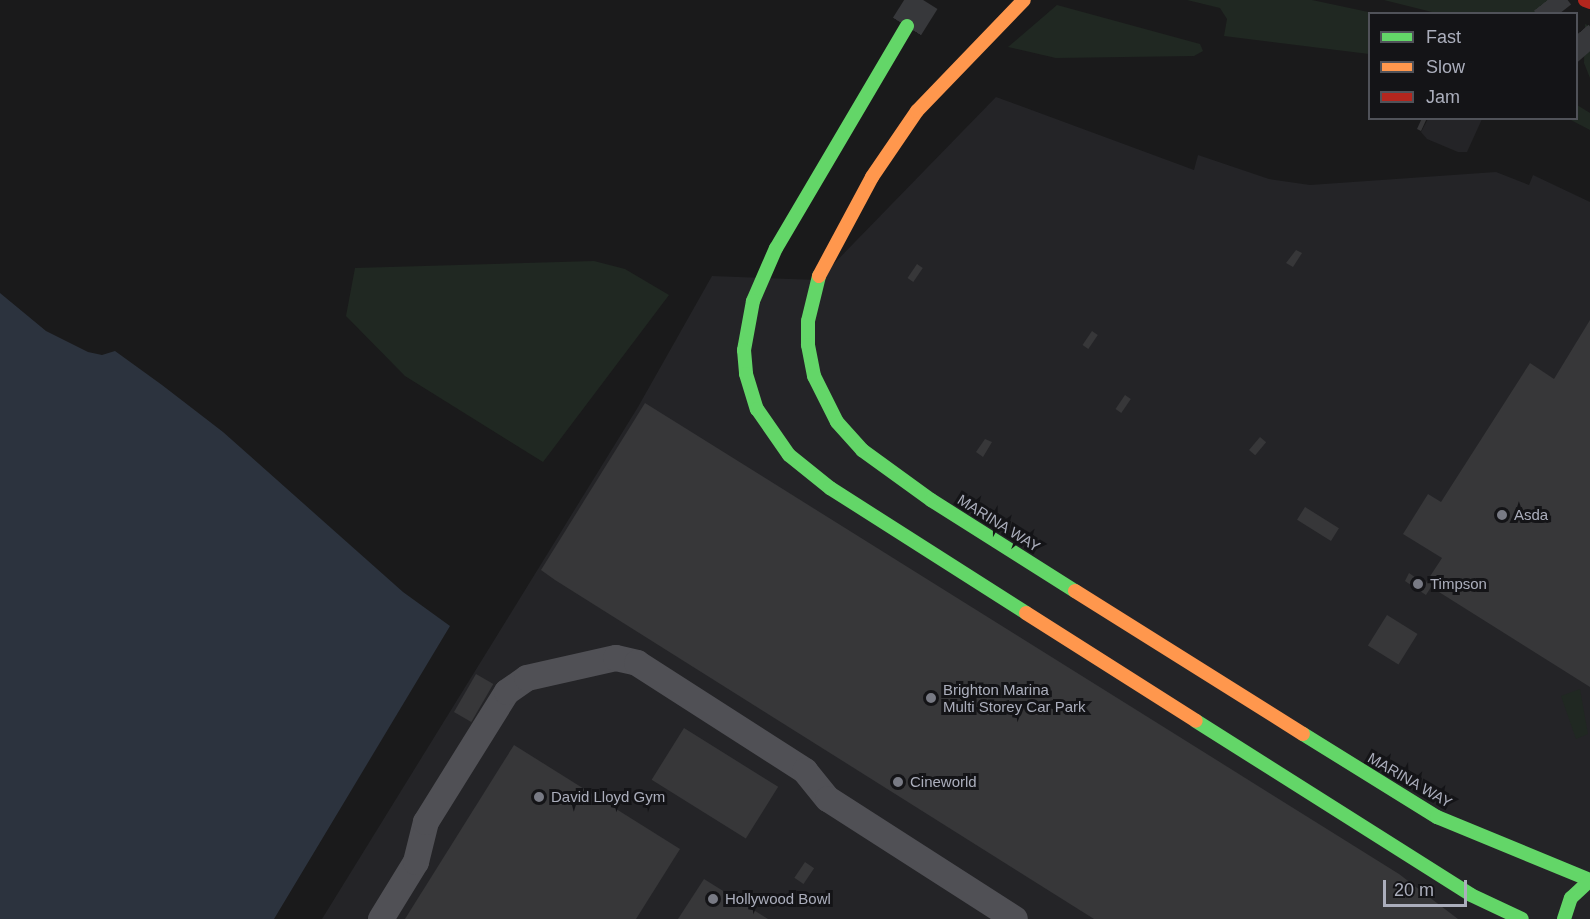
<!DOCTYPE html>
<html>
<head>
<meta charset="utf-8">
<style>
	body { margin:0 }
	#map { position:relative; width:1590px; height:919px; overflow:hidden; background:#1a1a1b; font-family:Helvetica,sans-serif }
	div>[style] { position:absolute }
	.built>* { inset:0; background:#242427 }
	.green>* { inset:0; background:#202822 }
	.water>* { inset:0; background:#2c333e }
	.building>* { inset:0; background:#373739; transform-origin:0 0 }
	.secondary-tunnel>* { height:33px; margin-top:-16.5px; transform-origin:0; background:repeating-linear-gradient(90deg,#37383b 0 33px,transparent 0 49px) }
	.primary-tunnel>* { height:33px; margin-top:-16.5px; transform-origin:0; background:repeating-linear-gradient(90deg,#37383b 0 33px,transparent 0 49px) }
	.street>* { height:26px; margin:-13px; padding:0 13px; transform-origin:13px; border-radius:13px; background:#505055 }
	.fast>* { height:14px; margin:-7px; padding:0 7px; transform-origin:7px; border-radius:7px; background:#63d668 }
	.slow>* { height:14px; margin:-7px; padding:0 7px; transform-origin:7px; border-radius:7px; background:#ff974d }
	.jam>* { height:14px; margin:-7px; padding:0 7px; transform-origin:7px; border-radius:7px; background:#b3261e }
	.dots>* { width:16px; height:16px; translate:-50% -50%; box-sizing:border-box; border:3px solid #141417; border-radius:50% }
	span { translate:-50% -50%; white-space:nowrap; text-align:center; line-height:1.15; -webkit-text-stroke:6px #141417; paint-order:stroke }
	.poi-label { font-size:15px; color:#abaebc }
	.left { translate:0 -50%; text-align:left }
	.street-label { font-size:15px; color:#abaebc }
	.legend { position:absolute; left:1368px; top:12px; width:210px; height:108px; box-sizing:border-box; background:#141417; border:2px solid #505259; margin:0; padding:8px 10px; list-style:none; font-size:18px; color:#abaebc }
	.legend li { display:flex; align-items:center; gap:12px; height:30px }
	.legend b { width:30px; border:2px solid #505259 }
	.scale { position:absolute; left:1383px; top:880px; width:84px; height:27px; box-sizing:border-box; border:3px solid #abaebc; border-top:0; padding-left:8px; font-size:18px; line-height:21px; white-space:nowrap; color:#abaebc; -webkit-text-stroke:4px #141417; paint-order:stroke }
</style>
</head>
<body>
<div id="map">
	<div class="built">
		<i style="clip-path:polygon(996px 97px,1194px 170px,1198px 155px,1269px 179px,1310px 185px,1496px 172px,1529px 185px,1533px 175px,1590px 202px,1590px 919px,322px 919px,638px 407px,712px 276px,818px 280px)"></i>
		<i style="clip-path:polygon(1428px 119px,1482px 118px,1482px 119px,1467px 152px,1458px 152px,1427px 139px,1421px 132px)"></i>
	</div>
	<div class="green">
		<i style="clip-path:polygon(1187px 0,1312px 0,1373px 13px,1370px 14px,1369px 54px,1224px 36px,1227px 19px,1220px 8px)"></i>
		<i style="clip-path:polygon(1384px 0,1557px 0,1560px 10px,1559px 14px,1436px 13px)"></i>
		<i style="clip-path:polygon(1057px 5px,1200px 44px,1203px 51px,1194px 56px,1056px 58px,1008px 47px)"></i>
		<i style="clip-path:polygon(1585px 24px,1590px 26px,1590px 78px,1584px 63px)"></i>
		<i style="clip-path:polygon(1577px 105px,1590px 113px,1590px 130px,1569px 119px,1576px 118px)"></i>
		<i style="clip-path:polygon(594px 261px,625px 269px,669px 295px,543px 462px,405px 376px,346px 316px,355px 268px)"></i>
		<i style="clip-path:polygon(1580px 689px,1588px 734px,1576px 739px,1561px 696px)"></i>
	</div>
	<div class="water">
		<i style="clip-path:polygon(0 293px,46px 331px,88px 352px,102px 355px,115px 351px,162px 385px,223px 432px,403px 592px,450px 626px,274px 919px,0 919px)"></i>
	</div>
	<div class="building">
		<i style="clip-path:polygon(1422px 118px,1427px 118px,1421px 131px,1417px 129px)"></i>
		<i style="clip-path:polygon(1296px 250px,1302px 253px,1293px 267px,1286px 263px)"></i>
		<i style="left:917px;top:264px;width:7px;height:17px;rotate:34deg"></i>
		<i style="clip-path:polygon(1590px 320px,1590px 687px,1431px 587px,1426px 595px,1405px 581px,1409px 573px,1425px 584px,1442px 558px,1403px 534px,1428px 494px,1441px 502px,1530px 363px,1554px 379px)"></i>
		<i style="left:1092px;top:331px;width:7px;height:17px;rotate:34deg"></i>
		<i style="left:1125px;top:395px;width:7px;height:17px;rotate:34deg"></i>
		<i style="clip-path:polygon(645px 403px,1399px 874px,1458px 919px,1094px 919px,555px 580px,541px 570px)"></i>
		<i style="left:1260px;top:437px;width:8px;height:17px;rotate:40deg"></i>
		<i style="clip-path:polygon(985px 439px,992px 442px,983px 457px,976px 452px)"></i>
		<i style="left:1305px;top:507px;width:40px;height:15px;rotate:32deg"></i>
		<i style="left:1387px;top:615px;width:36px;height:36px;rotate:32deg"></i>
		<i style="left:476px;top:674px;width:20px;height:44px;rotate:30deg"></i>
		<i style="left:684px;top:728px;width:111px;height:61px;rotate:32deg"></i>
		<i style="clip-path:polygon(514px 745px,680px 849px,636px 919px,405px 919px)"></i>
		<i style="left:805px;top:862px;width:11px;height:19px;rotate:34deg"></i>
		<i style="clip-path:polygon(704px 879px,768px 919px,678px 919px)"></i>
	</div>
	<div class="secondary-tunnel">
		<i style="left:907px;top:26px;width:31px;rotate:-58deg"></i>
	</div>
	<div class="primary-tunnel">
		<i style="left:1547px;top:0;width:18px;rotate:52deg"></i>
		<i style="left:1576px;top:35px;width:21px;rotate:49deg"></i>
	</div>
	<div class="street">
		<i style="left:381px;top:919px;width:67px;rotate:-58.4deg"></i>
		<i style="left:416px;top:862px;width:41px;rotate:-76deg"></i>
		<i style="left:426px;top:822px;width:153px;rotate:-58.1deg"></i>
		<i style="left:507px;top:692px;width:24px;rotate:-35deg"></i>
		<i style="left:527px;top:678px;width:91px;rotate:-12.7deg"></i>
		<i style="left:616px;top:658px;width:22px;rotate:13deg"></i>
		<i style="left:637px;top:663px;width:200px;rotate:32.7deg"></i>
		<i style="left:805px;top:771px;width:36px;rotate:51deg"></i>
		<i style="left:828px;top:799px;width:222px;rotate:32.7deg"></i>
	</div>
	<div class="fast">
		<i style="left:907px;top:26px;width:258px;rotate:120.5deg"></i>
		<i style="left:776px;top:248px;width:58px;rotate:113.5deg"></i>
		<i style="left:753px;top:301px;width:50px;rotate:100.4deg"></i>
		<i style="left:744px;top:350px;width:24px;rotate:85deg"></i>
		<i style="left:746px;top:374px;width:37px;rotate:73deg"></i>
		<i style="left:757px;top:409px;width:56px;rotate:55.2deg"></i>
		<i style="left:789px;top:455px;width:53px;rotate:38.8deg"></i>
		<i style="left:830px;top:488px;width:232px;rotate:32.5deg"></i>
		<i style="left:819px;top:276px;width:46px;rotate:103.7deg"></i>
		<i style="left:808px;top:321px;width:24px;rotate:90deg"></i>
		<i style="left:808px;top:345px;width:32px;rotate:79deg"></i>
		<i style="left:814px;top:376px;width:51px;rotate:63.4deg"></i>
		<i style="left:837px;top:422px;width:38px;rotate:48deg"></i>
		<i style="left:862px;top:450px;width:85px;rotate:35.9deg"></i>
		<i style="left:931px;top:500px;width:170px;rotate:32.3deg"></i>
		<i style="left:1196px;top:721px;width:325px;rotate:32.3deg"></i>
		<i style="left:1471px;top:895px;width:56px;rotate:25.2deg"></i>
		<i style="left:1303px;top:734px;width:158px;rotate:31.8deg"></i>
		<i style="left:1437px;top:817px;width:165px;rotate:22.4deg"></i>
		<i style="left:1564px;top:919px;width:22px;rotate:-72deg"></i>
		<i style="left:1571px;top:898px;width:26px;rotate:-43deg"></i>
	</div>
	<div class="slow">
		<i style="left:819px;top:276px;width:112px;rotate:-61.8deg"></i>
		<i style="left:872px;top:177px;width:80px;rotate:-55.7deg"></i>
		<i style="left:917px;top:111px;width:154px;rotate:-46.1deg"></i>
		<i style="left:1075px;top:591px;width:269px;rotate:32.1deg"></i>
		<i style="left:1026px;top:613px;width:201px;rotate:32.4deg"></i>
	</div>
	<div class="jam">
		<i style="left:1585px;top:0;width:5px;rotate:22deg"></i>
	</div>
	<div class="dots">
		<i style="left:1502px;top:515px;background:#787a84"></i>
		<i style="left:1418px;top:584px;background:#787a84"></i>
		<i style="left:931px;top:698px;background:#787a84"></i>
		<i style="left:898px;top:782px;background:#787a84"></i>
		<i style="left:539px;top:797px;background:#787a84"></i>
		<i style="left:713px;top:899px;background:#787a84"></i>
	</div>
	<div class="poi-label">
		<span class="left" style="left:1514px;top:515px">Asda</span>
		<span class="left" style="left:1430px;top:584px">Timpson</span>
		<span class="left" style="left:943px;top:698px">Brighton Marina<br>Multi Storey Car Park</span>
		<span class="left" style="left:910px;top:782px">Cineworld</span>
		<span class="left" style="left:551px;top:797px">David Lloyd Gym</span>
		<span class="left" style="left:725px;top:899px">Hollywood Bowl</span>
	</div>
	<div class="street-label">
		<span style="left:999px;top:523px;rotate:32deg">MARINA WAY</span>
		<span style="left:1410px;top:780px;rotate:30deg">MARINA WAY</span>
	</div>
	<ul class="legend">
	<li><b style="height:8px;background:#63d668"></b>Fast</li>
	<li><b style="height:8px;background:#ff974d"></b>Slow</li>
	<li><b style="height:8px;background:#b3261e"></b>Jam</li>
	</ul>
	<div class="scale">20 m</div>
</div>
</body>
</html>
